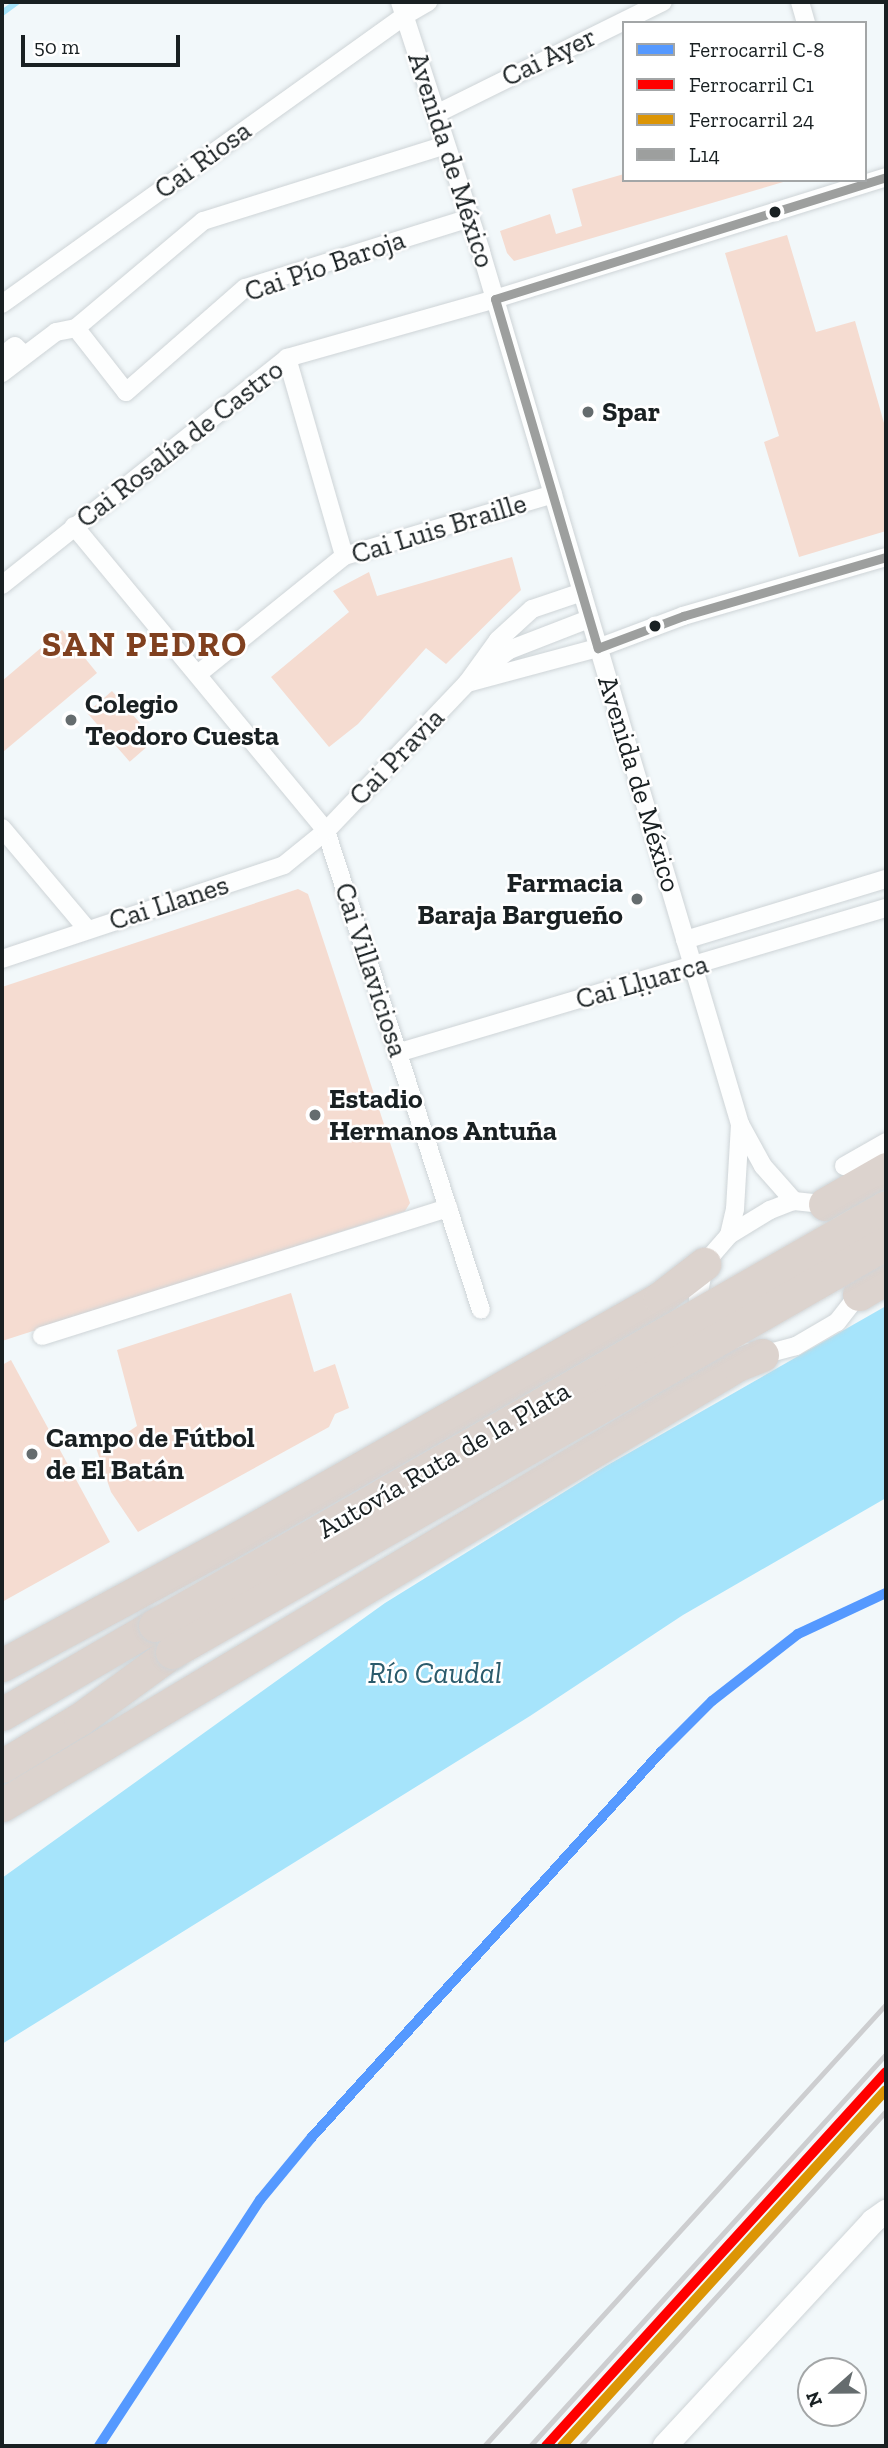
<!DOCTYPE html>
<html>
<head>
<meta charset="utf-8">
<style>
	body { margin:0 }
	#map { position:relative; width:888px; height:2448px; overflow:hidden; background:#f2f8fa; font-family:"Zilla Slab",serif }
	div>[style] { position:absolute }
	.green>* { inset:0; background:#f5dcd1; transform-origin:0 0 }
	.water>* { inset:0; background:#a6e4fb }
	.stream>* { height:6px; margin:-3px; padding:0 3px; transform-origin:3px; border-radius:3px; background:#a6e4fb }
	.roads { filter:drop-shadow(0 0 2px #ced4d7) drop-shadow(0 0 2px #ced4d7) }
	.street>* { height:18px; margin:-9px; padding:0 9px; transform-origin:9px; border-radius:9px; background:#fdfefe }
	.secondary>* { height:24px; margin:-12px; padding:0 12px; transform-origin:12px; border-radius:12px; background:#fdfefe }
	.highway>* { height:33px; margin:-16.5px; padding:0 16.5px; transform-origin:16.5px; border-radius:16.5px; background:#dcd3ce }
	.rail>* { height:5px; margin:-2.5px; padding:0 2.5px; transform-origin:2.5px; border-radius:2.5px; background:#cdced0 }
	.bridges { filter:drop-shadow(0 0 2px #d1d4d6) drop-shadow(0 0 2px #d1d4d6) }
	.highway-bridge>* { height:33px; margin:-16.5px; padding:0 16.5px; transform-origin:16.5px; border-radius:16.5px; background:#dcd3ce }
	.bus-1>* { height:9px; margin:-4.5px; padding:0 4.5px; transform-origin:4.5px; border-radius:4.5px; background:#9d9f9e }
	.rail-1>* { height:10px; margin:-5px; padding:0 5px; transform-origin:5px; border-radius:5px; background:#59f }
	.rail-2>* { height:10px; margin:-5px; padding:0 5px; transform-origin:5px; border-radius:5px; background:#f00 }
	.rail-3>* { height:10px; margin:-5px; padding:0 5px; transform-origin:5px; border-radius:5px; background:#dc9505 }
	.dots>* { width:19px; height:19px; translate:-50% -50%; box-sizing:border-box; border:4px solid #fff; border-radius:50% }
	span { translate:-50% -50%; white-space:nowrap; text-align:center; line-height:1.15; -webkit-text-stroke:5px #fff; paint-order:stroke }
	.street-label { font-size:28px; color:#192022 }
	.poi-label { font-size:28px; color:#192022; font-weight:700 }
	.left { translate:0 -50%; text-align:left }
	.right { translate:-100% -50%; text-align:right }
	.water-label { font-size:30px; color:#2b5b6c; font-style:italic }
	.district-label { font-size:35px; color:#80401f; font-weight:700; letter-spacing:2px }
	.frame { position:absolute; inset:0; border:4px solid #192022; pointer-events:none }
	.legend { position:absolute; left:622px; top:21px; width:245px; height:161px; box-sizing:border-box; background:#fff; border:2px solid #a3a6a7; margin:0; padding:9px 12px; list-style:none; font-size:21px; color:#192022 }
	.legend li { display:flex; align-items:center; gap:14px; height:35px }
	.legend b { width:35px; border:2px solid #a3a6a7 }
	.north { position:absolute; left:797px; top:2357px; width:70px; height:70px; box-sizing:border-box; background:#fff; border:2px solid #a3a6a7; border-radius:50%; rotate:249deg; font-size:19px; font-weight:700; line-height:28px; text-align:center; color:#192022 }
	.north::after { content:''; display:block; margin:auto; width:24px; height:32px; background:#656c6e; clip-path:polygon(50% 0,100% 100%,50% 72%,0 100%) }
	.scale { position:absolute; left:21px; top:35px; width:159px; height:32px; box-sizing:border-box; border:4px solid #192022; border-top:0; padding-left:9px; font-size:21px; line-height:24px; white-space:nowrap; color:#192022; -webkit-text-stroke:5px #fff; paint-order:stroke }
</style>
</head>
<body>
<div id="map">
	<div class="green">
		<i style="clip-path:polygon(624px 174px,624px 180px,790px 180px,514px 261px,507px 253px,500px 231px,550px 214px,556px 234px,582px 226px,572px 189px)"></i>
		<i style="clip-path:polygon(787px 235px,816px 332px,855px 321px,886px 430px,886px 531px,799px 557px,764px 442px,779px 436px,725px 253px)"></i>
		<i style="clip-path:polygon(512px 557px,521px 590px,446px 664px,426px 648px,358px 724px,329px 747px,271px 677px,349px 612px,333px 591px,369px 572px,377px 596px)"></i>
		<i style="clip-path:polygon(62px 630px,97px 673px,3px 752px,2px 681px)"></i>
		<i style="left:112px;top:691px;width:65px;height:33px;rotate:49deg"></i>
		<i style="clip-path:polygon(298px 889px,308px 894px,410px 1203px,405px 1211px,2px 1341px,2px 987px)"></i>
		<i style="clip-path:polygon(291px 1293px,314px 1372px,335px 1364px,349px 1408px,335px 1414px,329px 1427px,138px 1532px,111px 1492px,94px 1442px,125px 1434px,137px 1426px,117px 1350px)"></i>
		<i style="clip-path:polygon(11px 1360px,110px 1542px,2px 1602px,2px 1365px)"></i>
	</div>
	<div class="water">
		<i style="clip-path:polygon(886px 1306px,886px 1498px,683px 1615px,530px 1716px,2px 2044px,2px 1878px,385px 1603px,606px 1466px)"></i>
	</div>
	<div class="stream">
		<i style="left:2px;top:13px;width:19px;rotate:-36deg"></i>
	</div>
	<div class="roads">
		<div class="street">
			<i style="left:400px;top:2px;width:263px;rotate:72deg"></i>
			<i style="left:481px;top:252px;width:910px;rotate:73.46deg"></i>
			<i style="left:740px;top:1124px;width:48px;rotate:61.3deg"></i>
			<i style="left:763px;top:1166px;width:47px;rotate:48.5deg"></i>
			<i style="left:800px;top:2px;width:22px;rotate:74deg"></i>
			<i style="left:436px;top:114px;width:253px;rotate:-26.3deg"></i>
			<i style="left:2px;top:304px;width:495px;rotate:-35.6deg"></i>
			<i style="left:404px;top:16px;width:28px;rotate:-30deg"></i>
			<i style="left:76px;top:328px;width:81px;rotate:52deg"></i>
			<i style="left:126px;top:392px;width:158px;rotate:-41.2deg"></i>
			<i style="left:245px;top:288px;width:236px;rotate:-17.3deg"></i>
			<i style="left:2px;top:356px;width:16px;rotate:-38deg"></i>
			<i style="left:15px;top:346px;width:7px;rotate:45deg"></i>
			<i style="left:20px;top:351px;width:18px;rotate:146deg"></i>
			<i style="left:287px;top:358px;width:206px;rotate:73.9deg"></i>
			<i style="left:2px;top:373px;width:68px;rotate:-37.2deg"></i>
			<i style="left:56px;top:332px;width:20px;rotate:-11deg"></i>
			<i style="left:76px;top:328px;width:166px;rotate:-40.1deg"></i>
			<i style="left:203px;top:221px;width:254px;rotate:-17.4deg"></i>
			<i style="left:74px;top:526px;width:396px;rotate:50.4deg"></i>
			<i style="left:326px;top:831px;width:503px;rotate:72.07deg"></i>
			<i style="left:2px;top:585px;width:364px;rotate:-38.5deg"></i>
			<i style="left:287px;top:358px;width:216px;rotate:-15.8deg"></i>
			<i style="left:495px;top:299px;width:410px;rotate:-17.3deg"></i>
			<i style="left:486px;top:668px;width:29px;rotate:-38deg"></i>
			<i style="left:509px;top:650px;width:86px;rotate:-21.2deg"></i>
			<i style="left:198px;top:674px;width:188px;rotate:-38.9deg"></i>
			<i style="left:344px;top:556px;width:218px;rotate:-16.5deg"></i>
			<i style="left:467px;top:683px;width:136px;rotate:-15deg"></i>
			<i style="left:598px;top:648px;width:91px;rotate:-20.6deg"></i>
			<i style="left:683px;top:616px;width:211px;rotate:-16.2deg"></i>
			<i style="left:2px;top:828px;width:133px;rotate:49.9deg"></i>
			<i style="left:685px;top:940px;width:210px;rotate:-16.9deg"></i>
			<i style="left:2px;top:959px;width:297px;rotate:-18.4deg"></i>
			<i style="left:284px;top:865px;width:54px;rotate:-39deg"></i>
			<i style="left:326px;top:831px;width:204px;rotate:-46.4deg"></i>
			<i style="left:467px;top:683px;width:53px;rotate:-54.2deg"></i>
			<i style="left:498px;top:640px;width:46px;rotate:-42.4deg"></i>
			<i style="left:532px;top:609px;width:53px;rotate:-18.8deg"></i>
			<i style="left:397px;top:1053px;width:510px;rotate:-16.52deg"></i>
			<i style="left:844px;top:1166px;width:48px;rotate:-29.7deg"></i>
			<i style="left:794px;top:1201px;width:31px;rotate:6deg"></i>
			<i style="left:825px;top:1204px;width:29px;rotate:31deg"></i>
			<i style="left:850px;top:1219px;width:46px;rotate:66.8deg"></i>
			<i style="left:868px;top:1261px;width:34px;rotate:105deg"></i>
			<i style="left:859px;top:1294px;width:36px;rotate:128deg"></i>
			<i style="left:837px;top:1322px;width:48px;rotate:149.7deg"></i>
			<i style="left:796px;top:1346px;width:35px;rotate:165deg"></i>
			<i style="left:762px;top:1355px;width:36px;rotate:-167deg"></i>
			<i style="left:727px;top:1347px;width:28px;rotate:-129deg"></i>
			<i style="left:709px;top:1325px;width:28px;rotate:-113deg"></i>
			<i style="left:698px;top:1299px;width:36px;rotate:-80deg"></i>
			<i style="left:704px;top:1264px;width:38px;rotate:-49deg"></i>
			<i style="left:729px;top:1235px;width:48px;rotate:-31.4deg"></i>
			<i style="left:770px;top:1210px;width:26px;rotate:-21deg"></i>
			<i style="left:729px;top:1235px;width:27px;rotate:-77deg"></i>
			<i style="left:735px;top:1209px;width:85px;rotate:-86.6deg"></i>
			<i style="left:42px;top:1336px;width:426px;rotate:-17.5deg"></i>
		</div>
		<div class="secondary">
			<i style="left:665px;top:2446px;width:306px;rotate:-47.2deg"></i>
			<i style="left:873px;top:2221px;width:16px;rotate:-35deg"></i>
		</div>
		<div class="highway">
			<i style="left:825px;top:1204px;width:70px;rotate:-29.8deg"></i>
			<i style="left:859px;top:1294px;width:31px;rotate:-31deg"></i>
			<i style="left:2px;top:1665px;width:255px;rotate:-28.3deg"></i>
			<i style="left:227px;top:1544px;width:498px;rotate:-29.6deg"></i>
			<i style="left:660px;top:1298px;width:56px;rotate:-37.7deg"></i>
			<i style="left:2px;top:1714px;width:177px;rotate:-30.2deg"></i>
			<i style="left:2px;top:1766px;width:91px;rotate:-31.1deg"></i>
			<i style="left:80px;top:1719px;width:114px;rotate:-36.1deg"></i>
			<i style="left:2px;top:1805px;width:857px;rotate:-30.91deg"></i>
			<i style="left:737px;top:1365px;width:27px;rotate:-22deg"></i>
		</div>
	</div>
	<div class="rail">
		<i style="left:484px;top:2446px;width:597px;rotate:-47.71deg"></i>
		<i style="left:530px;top:2446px;width:530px;rotate:-47.76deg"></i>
		<i style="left:580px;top:2446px;width:454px;rotate:-47.6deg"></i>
	</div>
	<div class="bridges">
		<div class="highway-bridge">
			<i style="left:155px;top:1625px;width:842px;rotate:-29.76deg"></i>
			<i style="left:172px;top:1652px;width:823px;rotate:-29.81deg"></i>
		</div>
	</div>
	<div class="bus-1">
		<i style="left:495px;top:299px;width:410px;rotate:-17.3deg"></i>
		<i style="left:495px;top:299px;width:364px;rotate:73.6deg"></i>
		<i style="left:598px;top:648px;width:91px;rotate:-20.6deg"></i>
		<i style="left:683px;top:616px;width:211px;rotate:-16.2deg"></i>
	</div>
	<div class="rail-1">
		<i style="left:99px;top:2446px;width:294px;rotate:-56.8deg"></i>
		<i style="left:260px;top:2200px;width:82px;rotate:-50.5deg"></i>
		<i style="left:312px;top:2137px;width:520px;rotate:-47.81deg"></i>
		<i style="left:661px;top:1752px;width:72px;rotate:-45deg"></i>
		<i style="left:712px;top:1701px;width:109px;rotate:-37.9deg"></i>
		<i style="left:798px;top:1634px;width:97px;rotate:-25deg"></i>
	</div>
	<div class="rail-2">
		<i style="left:546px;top:2446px;width:505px;rotate:-47.73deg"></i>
	</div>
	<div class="rail-3">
		<i style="left:562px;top:2446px;width:481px;rotate:-47.7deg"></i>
	</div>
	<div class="dots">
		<i style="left:775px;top:212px;background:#192022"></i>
		<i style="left:588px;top:412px;background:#656c6e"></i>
		<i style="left:655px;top:626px;background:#192022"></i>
		<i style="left:71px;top:720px;background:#656c6e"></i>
		<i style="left:637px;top:899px;background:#656c6e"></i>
		<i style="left:315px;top:1115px;background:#656c6e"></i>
		<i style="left:32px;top:1454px;background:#656c6e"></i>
	</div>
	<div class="street-label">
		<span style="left:549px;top:57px;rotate:-26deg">Cai Ayer</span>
		<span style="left:203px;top:160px;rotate:-36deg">Cai Riosa</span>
		<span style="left:451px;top:160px;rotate:72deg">Avenida de México</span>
		<span style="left:325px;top:266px;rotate:-19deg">Cai Pío Baroja</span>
		<span style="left:180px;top:444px;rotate:-38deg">Cai Rosalía de Castro</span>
		<span style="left:439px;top:529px;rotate:-17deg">Cai Luis Braille</span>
		<span style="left:397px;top:757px;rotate:-46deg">Cai Pravia</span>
		<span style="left:639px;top:784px;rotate:73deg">Avenida de México</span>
		<span style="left:169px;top:903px;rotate:-18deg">Cai Llanes</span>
		<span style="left:371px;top:970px;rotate:72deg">Cai Villaviciosa</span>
		<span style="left:642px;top:982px;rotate:-16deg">Cai Ḷḷuarca</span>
		<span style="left:444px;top:1460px;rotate:-30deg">Autovía Ruta de la Plata</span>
	</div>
	<div class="poi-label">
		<span class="left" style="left:602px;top:412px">Spar</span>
		<span class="left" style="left:85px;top:720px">Colegio<br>Teodoro Cuesta</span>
		<span class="right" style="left:623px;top:899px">Farmacia<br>Baraja Bargueño</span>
		<span class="left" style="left:329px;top:1115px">Estadio<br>Hermanos Antuña</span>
		<span class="left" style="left:46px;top:1454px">Campo de Fútbol<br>de El Batán</span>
	</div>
	<div class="water-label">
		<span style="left:435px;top:1673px">Río Caudal</span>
	</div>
	<div class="district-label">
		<span style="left:145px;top:644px">SAN PEDRO</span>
	</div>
	<div class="frame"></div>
	<ul class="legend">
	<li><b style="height:9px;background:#59f"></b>Ferrocarril C-8</li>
	<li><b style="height:9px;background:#f00"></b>Ferrocarril C1</li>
	<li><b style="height:9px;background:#dc9505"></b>Ferrocarril 24</li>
	<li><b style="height:9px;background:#9d9f9e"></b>L14</li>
	</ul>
	<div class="north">N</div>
	<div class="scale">50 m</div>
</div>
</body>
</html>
